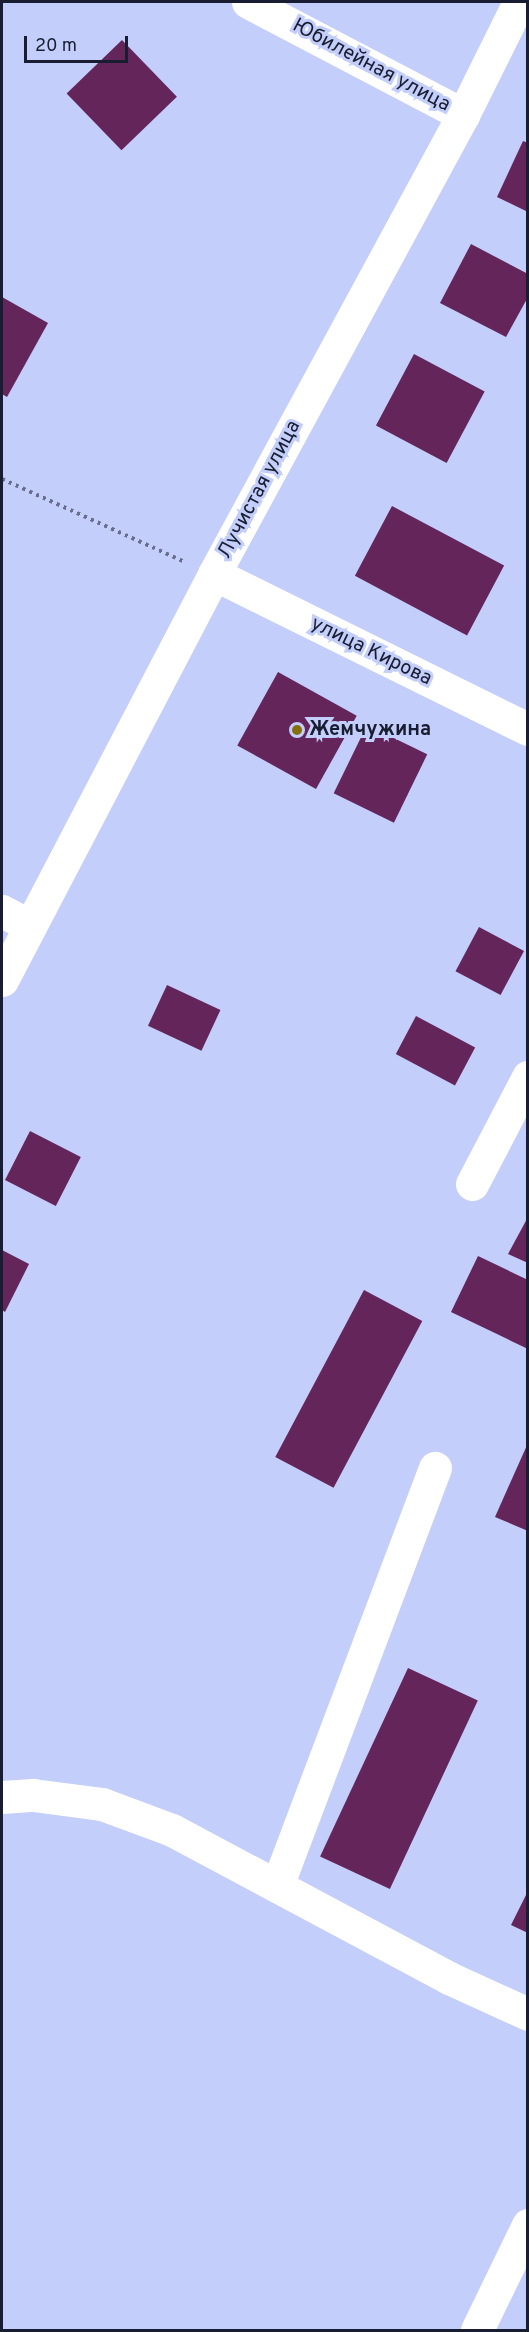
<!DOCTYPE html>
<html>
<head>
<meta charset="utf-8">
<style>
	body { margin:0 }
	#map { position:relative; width:529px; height:2332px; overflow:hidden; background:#c3cefa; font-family:Overpass,sans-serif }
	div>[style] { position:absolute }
	.building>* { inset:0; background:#63255a; transform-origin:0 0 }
	.path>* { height:4px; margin-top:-2px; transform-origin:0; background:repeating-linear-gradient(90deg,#676e8d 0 3px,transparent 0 7.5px) }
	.minor>* { height:33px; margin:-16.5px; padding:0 16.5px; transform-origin:16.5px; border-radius:16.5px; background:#fff }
	.dots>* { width:16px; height:16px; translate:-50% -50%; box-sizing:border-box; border:3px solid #c3cefa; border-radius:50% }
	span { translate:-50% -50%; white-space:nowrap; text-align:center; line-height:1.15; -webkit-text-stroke:6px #c3cefa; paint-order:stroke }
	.street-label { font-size:20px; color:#191d31 }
	.poi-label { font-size:20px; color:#191d31; font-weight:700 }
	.left { translate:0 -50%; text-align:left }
	.frame { position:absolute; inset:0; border:3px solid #191d31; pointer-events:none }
	.scale { position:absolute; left:24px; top:36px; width:104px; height:27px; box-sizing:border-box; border:3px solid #191d31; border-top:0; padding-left:8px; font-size:18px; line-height:21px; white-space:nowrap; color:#191d31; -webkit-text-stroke:4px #c3cefa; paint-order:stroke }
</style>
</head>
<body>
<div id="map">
	<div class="building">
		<i style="left:122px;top:40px;width:79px;height:77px;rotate:46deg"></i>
		<i style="clip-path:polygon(523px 141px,528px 143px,528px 212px,497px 197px)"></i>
		<i style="clip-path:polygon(471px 244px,528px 274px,528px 297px,506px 337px,440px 303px)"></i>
		<i style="clip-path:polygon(2px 297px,48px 323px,7px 397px,2px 394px)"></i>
		<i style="left:414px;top:354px;width:80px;height:81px;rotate:28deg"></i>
		<i style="left:392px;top:506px;width:127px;height:79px;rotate:28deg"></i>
		<i style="left:278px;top:672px;width:90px;height:84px;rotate:29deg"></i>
		<i style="left:367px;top:725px;width:67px;height:76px;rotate:26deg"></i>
		<i style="left:479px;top:927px;width:51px;height:50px;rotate:28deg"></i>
		<i style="left:167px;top:985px;width:59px;height:45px;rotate:25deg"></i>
		<i style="left:416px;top:1016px;width:67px;height:43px;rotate:28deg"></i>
		<i style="left:30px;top:1131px;width:57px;height:55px;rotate:27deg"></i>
		<i style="clip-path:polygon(528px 1217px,528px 1263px,508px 1254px)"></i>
		<i style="clip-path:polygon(2px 1250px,29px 1264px,5px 1312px,2px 1310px)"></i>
		<i style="clip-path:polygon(478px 1256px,528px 1280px,528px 1349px,451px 1312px)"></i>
		<i style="left:364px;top:1290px;width:66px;height:189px;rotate:28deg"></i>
		<i style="clip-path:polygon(528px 1443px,528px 1531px,495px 1517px)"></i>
		<i style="left:408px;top:1668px;width:77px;height:208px;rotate:25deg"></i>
		<i style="clip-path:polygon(526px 1895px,528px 1896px,528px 1933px,511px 1925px)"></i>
	</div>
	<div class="path">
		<i style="left:2px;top:479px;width:199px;rotate:24.4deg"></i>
	</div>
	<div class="minor">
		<i style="left:248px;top:2px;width:243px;rotate:27.7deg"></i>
		<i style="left:214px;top:574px;width:350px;rotate:26.3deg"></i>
		<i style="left:2px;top:911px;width:32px;rotate:28deg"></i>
		<i style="left:2px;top:980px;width:458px;rotate:-62.4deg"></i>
		<i style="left:214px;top:574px;width:522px;rotate:-61.52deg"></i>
		<i style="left:463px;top:115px;width:126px;rotate:-63.6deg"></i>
		<i style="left:472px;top:1184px;width:121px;rotate:-62.4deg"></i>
		<i style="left:2px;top:1797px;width:31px;rotate:-4deg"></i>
		<i style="left:33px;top:1795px;width:70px;rotate:7.4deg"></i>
		<i style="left:102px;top:1804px;width:75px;rotate:20.4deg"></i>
		<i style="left:172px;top:1830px;width:314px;rotate:28.1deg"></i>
		<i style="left:449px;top:1978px;width:87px;rotate:24.5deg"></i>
		<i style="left:277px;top:1886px;width:447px;rotate:-69.3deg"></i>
		<i style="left:477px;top:2330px;width:117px;rotate:-64.1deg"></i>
	</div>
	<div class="dots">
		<i style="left:297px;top:730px;background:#856e0d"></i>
	</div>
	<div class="street-label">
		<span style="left:371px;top:66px;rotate:28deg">Юбилейная улица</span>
		<span style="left:260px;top:490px;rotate:-62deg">Лучистая улица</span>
		<span style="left:371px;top:652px;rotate:26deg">улица Кирова</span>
	</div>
	<div class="poi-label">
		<span class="left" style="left:309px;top:730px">Жемчужина</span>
	</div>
	<div class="frame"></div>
	<div class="scale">20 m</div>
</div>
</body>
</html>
